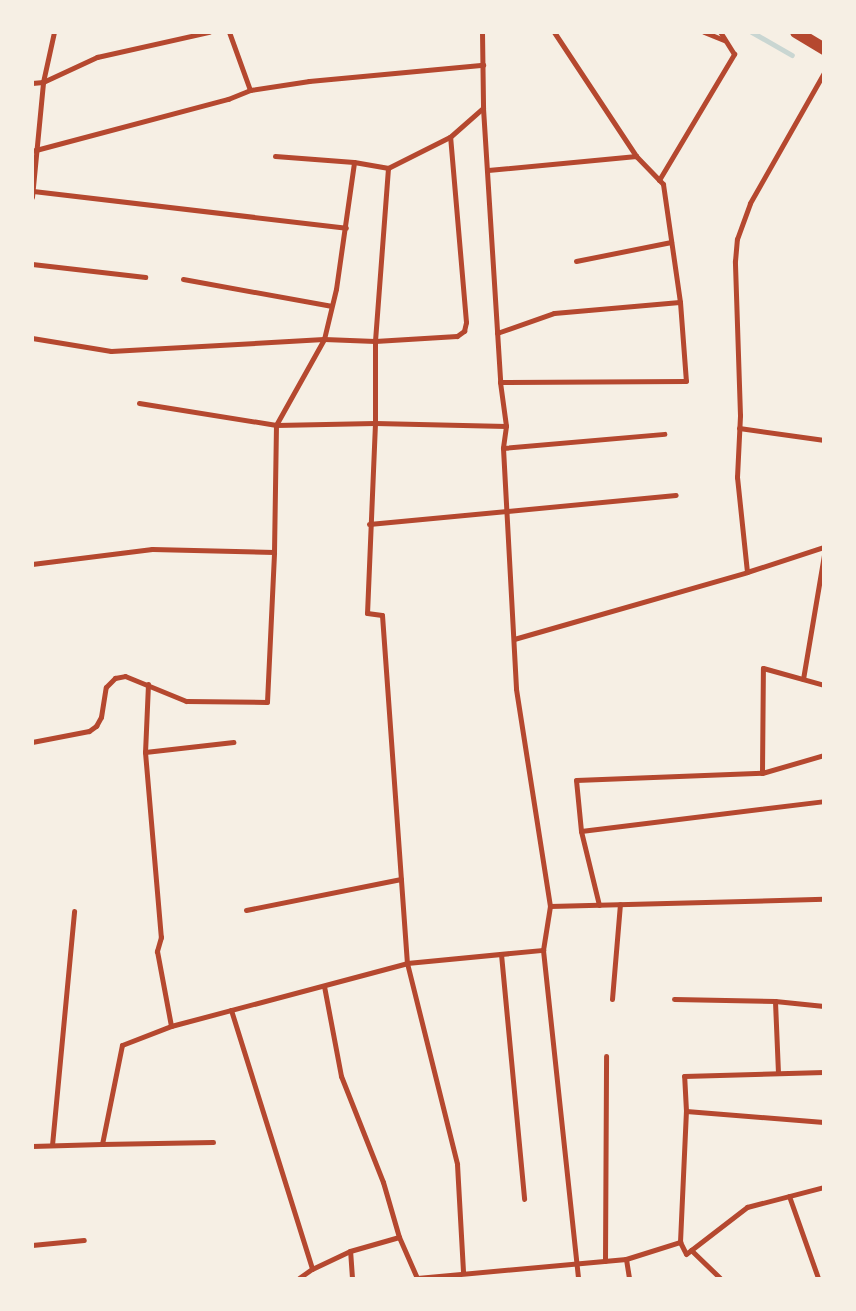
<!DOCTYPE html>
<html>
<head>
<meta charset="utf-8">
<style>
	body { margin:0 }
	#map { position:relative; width:856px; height:1311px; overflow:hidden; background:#f6efe4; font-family:"DM Sans",sans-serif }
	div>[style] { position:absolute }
	.stream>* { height:4.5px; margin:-2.25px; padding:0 2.25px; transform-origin:2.25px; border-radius:2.25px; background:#c9d6d2 }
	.minor>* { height:5px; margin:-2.5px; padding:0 2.5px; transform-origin:2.5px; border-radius:2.5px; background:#b5482f }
	.trunk>* { height:12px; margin:-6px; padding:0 6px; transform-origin:6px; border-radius:6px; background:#b5482f }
	span { translate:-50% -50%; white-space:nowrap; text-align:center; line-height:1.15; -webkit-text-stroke:5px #f6efe4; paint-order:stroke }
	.frame { position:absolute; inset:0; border:34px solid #f6efe4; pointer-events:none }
</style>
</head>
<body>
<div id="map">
	<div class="stream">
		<i style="left:752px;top:32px;width:46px;rotate:29.9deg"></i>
	</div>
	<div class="minor">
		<i style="left:482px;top:32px;width:76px;rotate:89.2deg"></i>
		<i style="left:483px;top:108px;width:275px;rotate:86.4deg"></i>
		<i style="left:500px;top:382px;width:44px;rotate:82.2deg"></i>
		<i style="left:506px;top:426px;width:22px;rotate:98deg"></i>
		<i style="left:503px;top:448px;width:241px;rotate:86.9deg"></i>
		<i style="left:516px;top:689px;width:220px;rotate:81.1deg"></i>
		<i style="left:550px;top:906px;width:45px;rotate:99deg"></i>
		<i style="left:543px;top:950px;width:330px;rotate:83.9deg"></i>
		<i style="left:554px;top:32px;width:149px;rotate:56.5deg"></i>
		<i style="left:704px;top:32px;width:22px;rotate:22deg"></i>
		<i style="left:32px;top:83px;width:11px;rotate:-5deg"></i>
		<i style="left:43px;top:82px;width:60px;rotate:-24.8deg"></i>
		<i style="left:97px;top:57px;width:115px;rotate:-12.6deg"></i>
		<i style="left:250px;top:90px;width:60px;rotate:-8.7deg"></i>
		<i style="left:309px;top:81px;width:175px;rotate:-5.3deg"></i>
		<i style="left:32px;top:151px;width:203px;rotate:-14.9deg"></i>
		<i style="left:228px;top:99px;width:24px;rotate:-22deg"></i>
		<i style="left:250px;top:90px;width:62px;rotate:-109.9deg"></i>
		<i style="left:275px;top:156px;width:79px;rotate:4.3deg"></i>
		<i style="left:354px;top:162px;width:35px;rotate:10deg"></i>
		<i style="left:388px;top:168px;width:69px;rotate:-26.6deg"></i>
		<i style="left:450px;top:137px;width:44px;rotate:-41.3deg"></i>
		<i style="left:388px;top:168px;width:173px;rotate:94.3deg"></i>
		<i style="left:375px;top:341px;width:82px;rotate:90deg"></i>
		<i style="left:375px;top:423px;width:190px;rotate:92.4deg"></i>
		<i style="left:367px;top:613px;width:15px;rotate:8deg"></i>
		<i style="left:382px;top:615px;width:349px;rotate:85.9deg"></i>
		<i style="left:407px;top:963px;width:137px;rotate:-5.5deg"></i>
		<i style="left:488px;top:170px;width:149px;rotate:-5.4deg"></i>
		<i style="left:636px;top:156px;width:39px;rotate:46deg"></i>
		<i style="left:663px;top:184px;width:119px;rotate:81.8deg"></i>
		<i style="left:680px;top:302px;width:79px;rotate:85.7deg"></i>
		<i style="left:686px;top:381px;width:186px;rotate:179.7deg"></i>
		<i style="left:659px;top:180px;width:147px;rotate:-59.2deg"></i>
		<i style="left:734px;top:54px;width:26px;rotate:-122deg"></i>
		<i style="left:33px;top:191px;width:315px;rotate:6.7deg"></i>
		<i style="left:32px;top:197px;width:116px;rotate:-84.5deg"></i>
		<i style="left:43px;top:82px;width:51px;rotate:-77.6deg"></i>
		<i style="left:576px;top:261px;width:97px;rotate:-11.3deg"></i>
		<i style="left:32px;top:264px;width:114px;rotate:6.6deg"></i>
		<i style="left:183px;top:279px;width:150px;rotate:10.3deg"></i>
		<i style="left:497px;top:333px;width:60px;rotate:-19.3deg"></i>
		<i style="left:554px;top:313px;width:126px;rotate:-5deg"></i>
		<i style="left:32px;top:338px;width:80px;rotate:9.3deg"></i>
		<i style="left:111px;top:351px;width:213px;rotate:-3.2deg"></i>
		<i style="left:324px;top:339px;width:51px;rotate:2.2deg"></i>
		<i style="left:375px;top:341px;width:82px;rotate:-3.5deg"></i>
		<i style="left:457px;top:336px;width:9px;rotate:-36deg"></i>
		<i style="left:464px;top:331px;width:9px;rotate:-77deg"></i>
		<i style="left:466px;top:322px;width:186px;rotate:-94.9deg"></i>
		<i style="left:139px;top:403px;width:139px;rotate:9.1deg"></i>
		<i style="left:276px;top:425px;width:99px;rotate:-1.2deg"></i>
		<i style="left:375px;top:423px;width:131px;rotate:1.3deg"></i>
		<i style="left:739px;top:428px;width:86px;rotate:8deg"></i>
		<i style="left:503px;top:448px;width:162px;rotate:-5deg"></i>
		<i style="left:369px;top:524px;width:308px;rotate:-5.4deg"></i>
		<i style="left:32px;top:564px;width:121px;rotate:-7.1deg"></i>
		<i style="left:152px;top:549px;width:122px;rotate:1.4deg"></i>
		<i style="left:747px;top:572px;width:96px;rotate:-96deg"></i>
		<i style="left:737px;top:477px;width:62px;rotate:-87.2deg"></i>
		<i style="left:740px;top:415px;width:154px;rotate:-91.9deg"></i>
		<i style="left:735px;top:261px;width:22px;rotate:-85deg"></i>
		<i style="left:737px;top:239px;width:38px;rotate:-70deg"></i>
		<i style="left:750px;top:203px;width:150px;rotate:-60.4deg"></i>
		<i style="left:514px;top:639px;width:242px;rotate:-16deg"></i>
		<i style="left:747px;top:572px;width:81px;rotate:-18deg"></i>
		<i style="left:803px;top:679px;width:126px;rotate:-80.4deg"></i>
		<i style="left:148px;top:684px;width:68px;rotate:92.5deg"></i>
		<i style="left:145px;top:752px;width:186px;rotate:85.1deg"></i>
		<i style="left:161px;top:937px;width:15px;rotate:106deg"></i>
		<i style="left:157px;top:951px;width:76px;rotate:79.4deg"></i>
		<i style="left:32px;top:742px;width:58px;rotate:-10.9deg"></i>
		<i style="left:89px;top:731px;width:9px;rotate:-36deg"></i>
		<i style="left:96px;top:726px;width:10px;rotate:-61deg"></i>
		<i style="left:101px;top:717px;width:30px;rotate:-81deg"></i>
		<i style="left:106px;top:687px;width:13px;rotate:-45deg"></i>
		<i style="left:115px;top:678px;width:10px;rotate:-11deg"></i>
		<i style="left:125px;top:676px;width:66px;rotate:22.3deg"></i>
		<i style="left:186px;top:701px;width:81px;rotate:0.7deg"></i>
		<i style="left:267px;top:702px;width:150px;rotate:-87.3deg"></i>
		<i style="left:274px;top:552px;width:127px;rotate:-89.1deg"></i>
		<i style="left:276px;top:425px;width:98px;rotate:-60.8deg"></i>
		<i style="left:324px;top:339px;width:51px;rotate:-76.5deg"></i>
		<i style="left:336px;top:289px;width:128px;rotate:-81.9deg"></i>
		<i style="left:145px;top:752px;width:89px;rotate:-6.5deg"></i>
		<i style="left:762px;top:773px;width:105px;rotate:-89.5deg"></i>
		<i style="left:763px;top:668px;width:63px;rotate:15.6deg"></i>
		<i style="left:581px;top:831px;width:245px;rotate:-7deg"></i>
		<i style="left:599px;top:905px;width:76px;rotate:-103.7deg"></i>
		<i style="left:581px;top:831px;width:51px;rotate:-95.6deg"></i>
		<i style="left:576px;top:780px;width:186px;rotate:-2.2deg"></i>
		<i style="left:762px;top:773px;width:65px;rotate:-16.2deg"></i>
		<i style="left:550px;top:906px;width:274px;rotate:-1.5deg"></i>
		<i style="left:246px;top:910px;width:158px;rotate:-11.3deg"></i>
		<i style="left:501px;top:954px;width:246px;rotate:84.6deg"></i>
		<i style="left:324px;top:986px;width:92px;rotate:79.3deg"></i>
		<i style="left:341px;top:1076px;width:114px;rotate:68.4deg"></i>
		<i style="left:383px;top:1182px;width:57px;rotate:73.8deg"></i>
		<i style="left:399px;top:1237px;width:45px;rotate:66.3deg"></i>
		<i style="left:612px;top:999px;width:95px;rotate:-85.2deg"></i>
		<i style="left:674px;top:999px;width:101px;rotate:1.1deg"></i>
		<i style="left:231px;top:1010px;width:271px;rotate:72.6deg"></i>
		<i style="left:778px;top:1073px;width:72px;rotate:-92.4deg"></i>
		<i style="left:775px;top:1001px;width:49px;rotate:5.8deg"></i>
		<i style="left:686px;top:1111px;width:138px;rotate:4.6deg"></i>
		<i style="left:102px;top:1144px;width:111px;rotate:-1deg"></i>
		<i style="left:52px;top:1145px;width:235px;rotate:-84.6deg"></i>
		<i style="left:32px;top:1146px;width:70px;rotate:-1.6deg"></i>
		<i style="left:102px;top:1144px;width:101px;rotate:-78.6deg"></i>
		<i style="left:122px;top:1045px;width:53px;rotate:-21.2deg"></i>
		<i style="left:171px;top:1026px;width:244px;rotate:-14.9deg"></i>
		<i style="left:407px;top:963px;width:207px;rotate:76deg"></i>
		<i style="left:457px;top:1164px;width:109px;rotate:86.8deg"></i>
		<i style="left:789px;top:1196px;width:87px;rotate:70.5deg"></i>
		<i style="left:680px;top:1242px;width:131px;rotate:-87.4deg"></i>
		<i style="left:686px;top:1111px;width:35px;rotate:-93deg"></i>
		<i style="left:684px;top:1076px;width:140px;rotate:-1.6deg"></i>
		<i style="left:32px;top:1245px;width:52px;rotate:-5.5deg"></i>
		<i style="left:691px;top:1250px;width:40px;rotate:44deg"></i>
		<i style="left:626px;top:1259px;width:19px;rotate:81deg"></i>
		<i style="left:605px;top:1261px;width:205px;rotate:-89.7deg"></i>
		<i style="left:299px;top:1278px;width:16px;rotate:-35deg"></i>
		<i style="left:312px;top:1269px;width:42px;rotate:-25.3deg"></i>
		<i style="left:352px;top:1278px;width:27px;rotate:-94deg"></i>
		<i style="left:350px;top:1251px;width:51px;rotate:-15.9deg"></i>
		<i style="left:417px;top:1278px;width:210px;rotate:-5.2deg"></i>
		<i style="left:626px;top:1259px;width:57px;rotate:-17.5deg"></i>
		<i style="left:680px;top:1242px;width:13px;rotate:63deg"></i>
		<i style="left:686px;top:1254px;width:77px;rotate:-37.6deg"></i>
		<i style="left:747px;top:1207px;width:80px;rotate:-14.6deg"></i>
	</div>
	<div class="trunk">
		<i style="left:796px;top:32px;width:33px;rotate:31deg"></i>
	</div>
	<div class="frame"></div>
</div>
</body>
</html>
